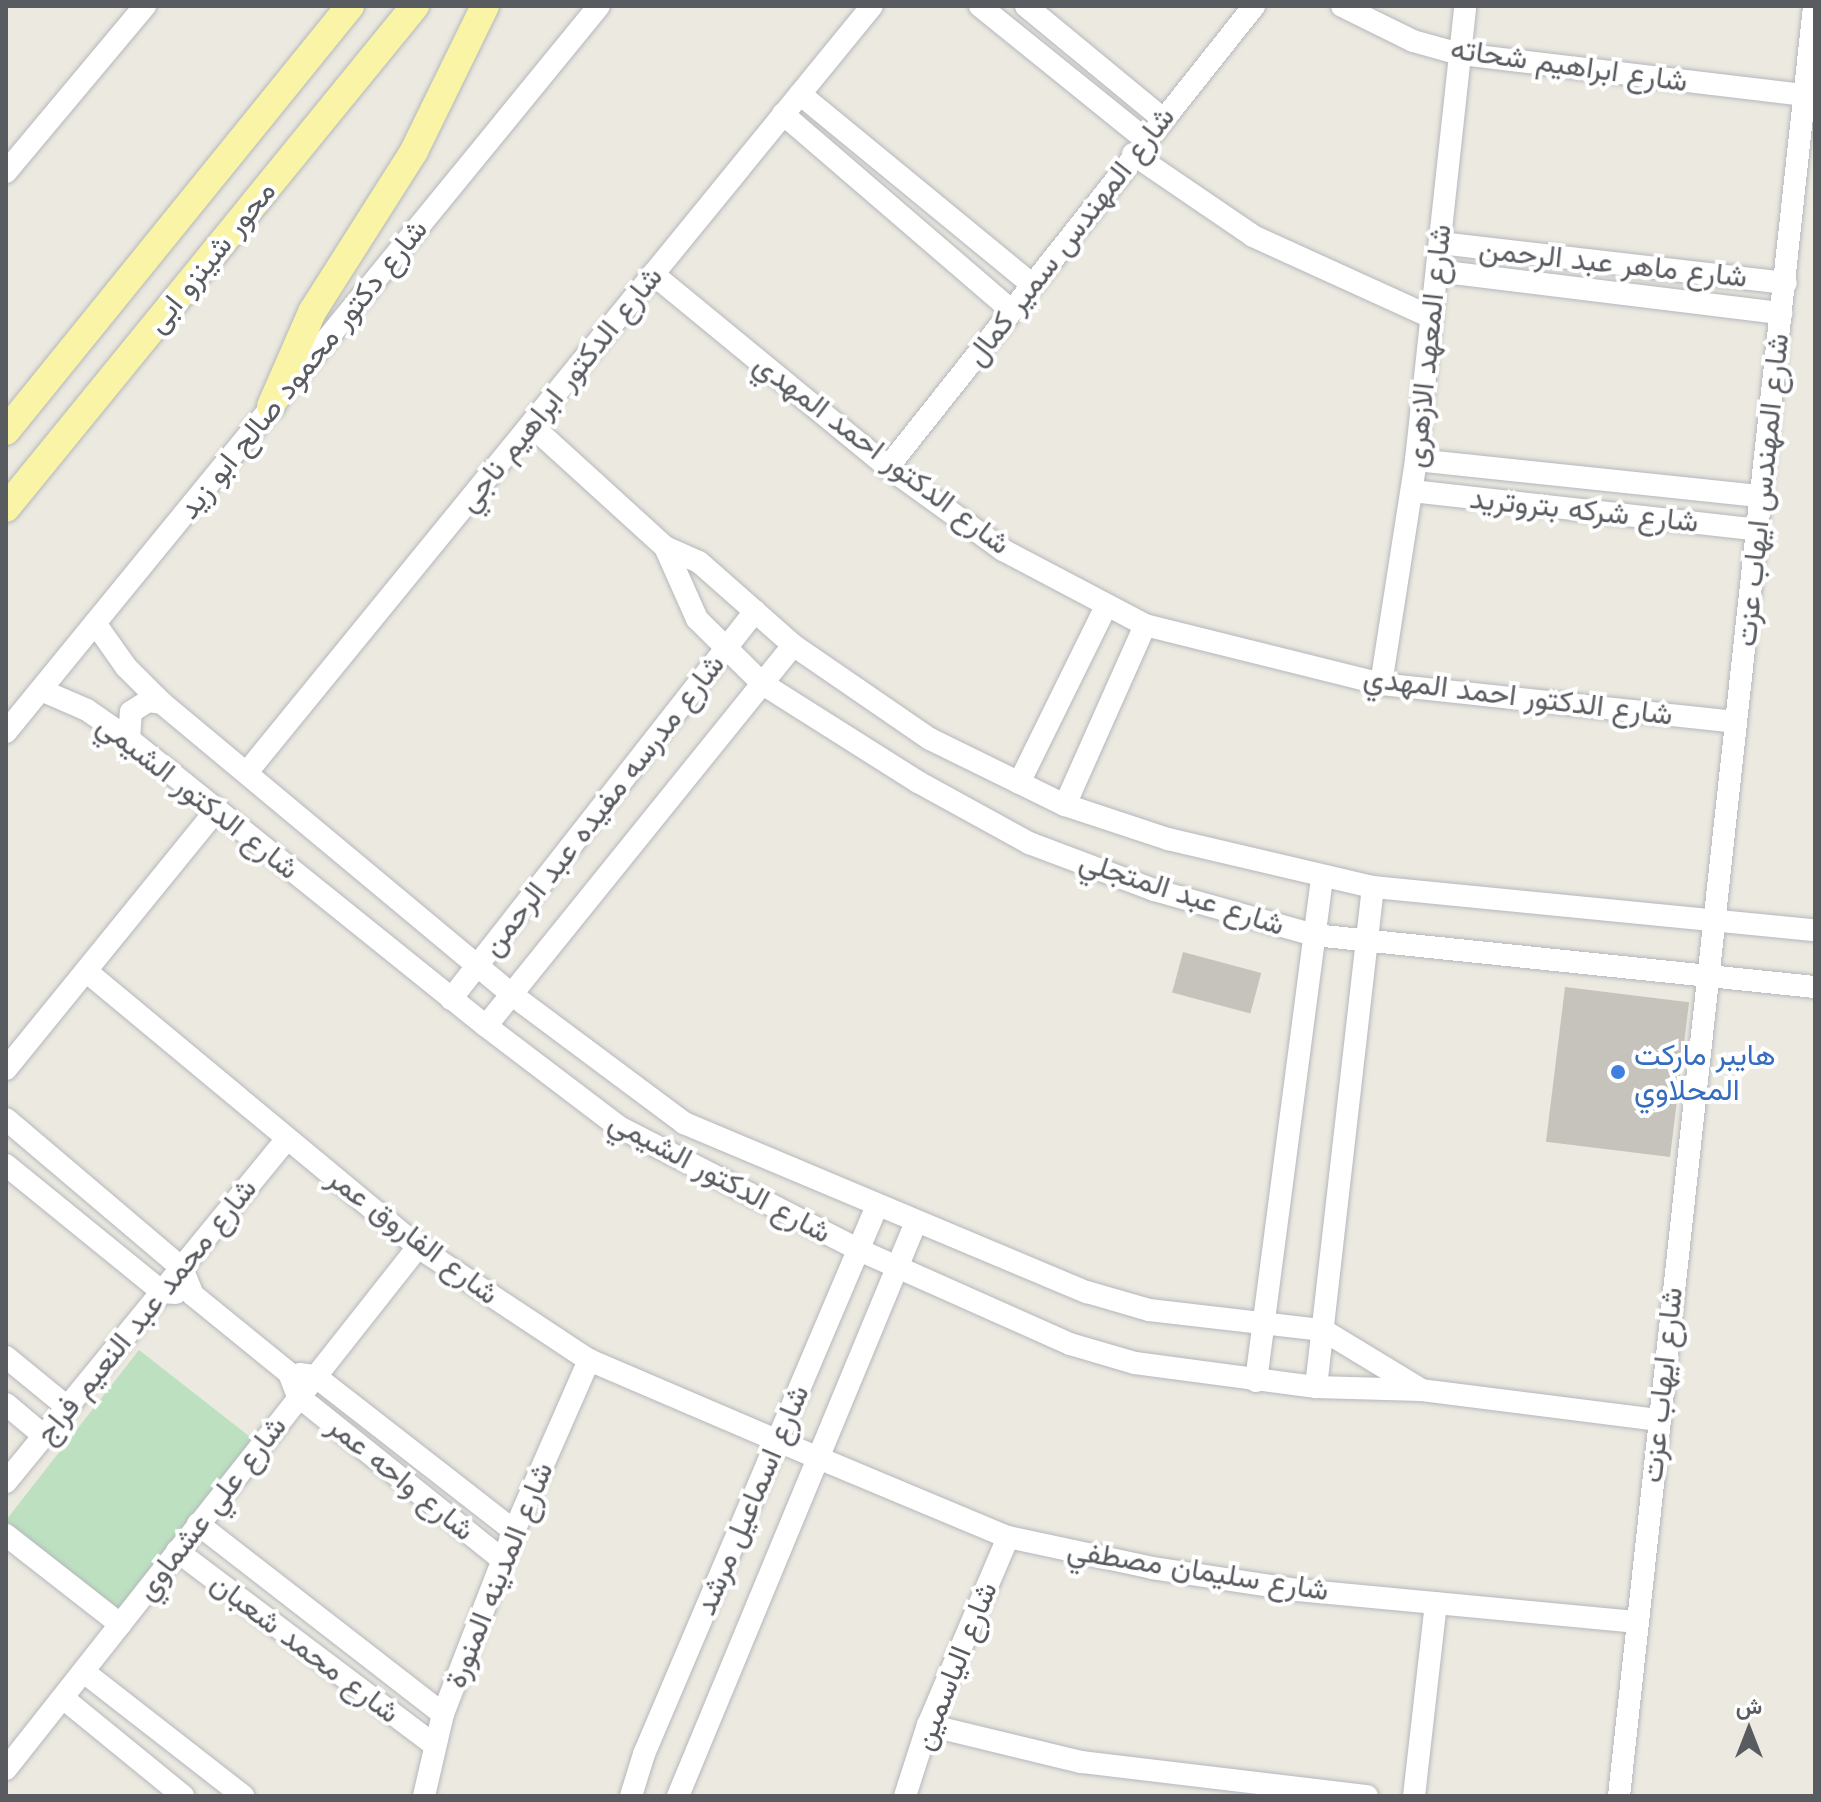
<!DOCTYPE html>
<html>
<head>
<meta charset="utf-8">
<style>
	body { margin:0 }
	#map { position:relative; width:1821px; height:1802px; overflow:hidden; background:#ebe9e0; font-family:Jost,Vazirmatn,sans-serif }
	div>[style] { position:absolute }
	.green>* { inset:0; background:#bde1c0; transform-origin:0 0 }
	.building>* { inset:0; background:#c6c3bd; transform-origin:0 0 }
	.roads { filter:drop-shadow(0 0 2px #b5b7bc) drop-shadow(0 0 2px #b5b7bc) }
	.minor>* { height:22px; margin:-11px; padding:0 11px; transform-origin:11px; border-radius:11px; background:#fff }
	.major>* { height:28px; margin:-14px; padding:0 14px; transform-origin:14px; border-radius:14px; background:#f9f4a6 }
	.dots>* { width:22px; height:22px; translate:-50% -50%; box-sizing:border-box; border:4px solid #fff; border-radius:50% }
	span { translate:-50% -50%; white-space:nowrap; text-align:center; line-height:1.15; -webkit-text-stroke:8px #fff; paint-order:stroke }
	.street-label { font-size:30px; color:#585b60 }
	.shop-label { font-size:30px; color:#366cbe }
	.left { translate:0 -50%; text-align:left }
	.frame { position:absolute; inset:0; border:8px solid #585b60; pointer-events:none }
	.north { position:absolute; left:1709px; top:1690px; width:80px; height:80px; -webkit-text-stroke:6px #fff; paint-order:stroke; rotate:0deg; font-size:22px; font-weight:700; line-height:32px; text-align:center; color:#585b60 }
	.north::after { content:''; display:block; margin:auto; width:28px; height:36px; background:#585b60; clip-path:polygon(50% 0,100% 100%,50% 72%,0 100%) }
</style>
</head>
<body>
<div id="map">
	<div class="green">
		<i style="left:139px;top:1350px;width:144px;height:217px;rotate:38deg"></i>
	</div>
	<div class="building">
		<i style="left:1183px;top:952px;width:81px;height:42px;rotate:15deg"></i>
		<i style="left:1565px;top:987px;width:125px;height:156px;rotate:7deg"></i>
	</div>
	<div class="roads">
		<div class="minor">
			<i style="left:980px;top:6px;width:212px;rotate:38.9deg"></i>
			<i style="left:1026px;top:6px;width:178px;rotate:39.5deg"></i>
			<i style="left:1342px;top:6px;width:79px;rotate:26.2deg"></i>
			<i style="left:1413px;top:41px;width:49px;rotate:15.5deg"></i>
			<i style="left:1460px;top:54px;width:347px;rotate:6.8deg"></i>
			<i style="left:800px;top:94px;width:299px;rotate:39.4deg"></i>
			<i style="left:783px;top:114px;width:301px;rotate:40.7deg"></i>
			<i style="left:1133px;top:154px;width:145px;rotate:34.3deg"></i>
			<i style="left:1253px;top:236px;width:196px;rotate:24.5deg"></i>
			<i style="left:6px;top:172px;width:217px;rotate:-50.1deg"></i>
			<i style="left:1440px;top:243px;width:348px;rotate:6.6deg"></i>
			<i style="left:1437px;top:271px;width:347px;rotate:7deg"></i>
			<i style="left:653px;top:274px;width:304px;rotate:39.4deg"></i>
			<i style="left:888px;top:467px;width:142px;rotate:35.8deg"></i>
			<i style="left:1003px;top:550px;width:161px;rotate:27.8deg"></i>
			<i style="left:1145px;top:625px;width:243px;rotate:14deg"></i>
			<i style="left:1381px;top:684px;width:357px;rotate:6.1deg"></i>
			<i style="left:532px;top:426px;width:180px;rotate:42.3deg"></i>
			<i style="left:665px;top:547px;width:37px;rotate:24deg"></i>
			<i style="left:699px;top:562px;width:125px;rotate:41.4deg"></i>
			<i style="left:793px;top:645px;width:166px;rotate:34.5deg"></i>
			<i style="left:930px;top:739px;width:150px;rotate:26.1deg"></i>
			<i style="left:1065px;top:805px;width:108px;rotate:18.3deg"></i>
			<i style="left:1168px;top:839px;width:211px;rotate:13.2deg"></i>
			<i style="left:1373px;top:887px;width:444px;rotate:5.6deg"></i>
			<i style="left:1416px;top:460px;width:347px;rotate:6deg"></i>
			<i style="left:888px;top:467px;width:589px;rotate:-51.55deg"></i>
			<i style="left:1412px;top:491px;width:347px;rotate:6.4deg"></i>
			<i style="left:665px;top:547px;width:79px;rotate:66deg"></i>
			<i style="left:697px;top:619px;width:93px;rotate:44.6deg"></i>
			<i style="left:763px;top:684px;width:183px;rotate:32.3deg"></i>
			<i style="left:918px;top:782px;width:127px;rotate:28.8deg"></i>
			<i style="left:1029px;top:843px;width:134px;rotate:20.6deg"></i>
			<i style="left:1154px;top:890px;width:166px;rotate:15.7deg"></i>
			<i style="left:1314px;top:935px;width:504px;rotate:5.93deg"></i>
			<i style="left:95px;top:623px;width:54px;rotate:54.8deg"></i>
			<i style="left:126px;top:667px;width:51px;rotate:45deg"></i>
			<i style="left:162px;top:703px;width:454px;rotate:39.8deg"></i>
			<i style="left:511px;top:994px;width:216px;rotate:36.7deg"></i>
			<i style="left:684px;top:1123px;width:437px;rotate:22.8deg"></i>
			<i style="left:1087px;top:1292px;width:65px;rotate:16.2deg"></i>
			<i style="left:1149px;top:1310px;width:175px;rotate:6.6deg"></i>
			<i style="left:1323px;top:1330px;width:114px;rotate:31.3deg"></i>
			<i style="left:1381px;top:684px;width:227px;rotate:-81.1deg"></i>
			<i style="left:1416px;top:460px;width:457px;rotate:-83.8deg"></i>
			<i style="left:41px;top:690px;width:50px;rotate:23.5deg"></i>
			<i style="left:87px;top:710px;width:51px;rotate:34.6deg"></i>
			<i style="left:129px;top:739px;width:458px;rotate:38.8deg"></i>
			<i style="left:486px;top:1026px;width:167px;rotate:37.2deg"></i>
			<i style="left:619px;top:1127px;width:270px;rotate:27.1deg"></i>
			<i style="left:859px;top:1250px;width:231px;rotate:24deg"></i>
			<i style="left:1070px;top:1344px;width:68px;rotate:16.3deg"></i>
			<i style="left:1135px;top:1363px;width:183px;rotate:7.6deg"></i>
			<i style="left:1316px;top:1387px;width:105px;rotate:1.6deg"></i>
			<i style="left:1421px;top:1390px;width:239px;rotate:7.2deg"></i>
			<i style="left:6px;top:732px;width:937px;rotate:-50.76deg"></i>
			<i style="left:129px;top:739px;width:27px;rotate:-86deg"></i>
			<i style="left:131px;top:712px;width:20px;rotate:-33deg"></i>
			<i style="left:148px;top:701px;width:14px;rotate:8deg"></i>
			<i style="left:248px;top:771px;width:987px;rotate:-50.8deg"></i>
			<i style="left:1019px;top:783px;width:195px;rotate:-63.8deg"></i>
			<i style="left:1065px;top:805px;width:197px;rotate:-66deg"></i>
			<i style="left:86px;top:971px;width:432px;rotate:39.7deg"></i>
			<i style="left:418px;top:1247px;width:205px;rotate:33.5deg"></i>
			<i style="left:589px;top:1360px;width:206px;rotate:23.2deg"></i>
			<i style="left:778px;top:1441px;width:249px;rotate:22.7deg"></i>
			<i style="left:1008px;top:1537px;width:147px;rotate:12.1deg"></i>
			<i style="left:1152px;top:1568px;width:148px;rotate:8.6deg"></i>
			<i style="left:1298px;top:1590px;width:341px;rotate:5.4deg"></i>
			<i style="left:451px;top:999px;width:493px;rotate:-51.9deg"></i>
			<i style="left:486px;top:1026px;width:489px;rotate:-51.1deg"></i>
			<i style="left:6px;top:1069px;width:335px;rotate:-50.9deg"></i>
			<i style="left:6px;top:1119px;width:231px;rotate:40.3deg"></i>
			<i style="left:182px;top:1268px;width:29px;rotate:68deg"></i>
			<i style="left:193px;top:1295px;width:124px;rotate:39.1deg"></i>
			<i style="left:289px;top:1373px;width:25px;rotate:69deg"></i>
			<i style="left:298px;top:1396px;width:263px;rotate:38.7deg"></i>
			<i style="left:6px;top:1165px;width:201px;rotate:39.1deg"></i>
			<i style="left:162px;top:1292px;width:14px;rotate:4deg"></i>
			<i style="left:6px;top:1357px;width:79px;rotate:39.3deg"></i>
			<i style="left:300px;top:1374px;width:15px;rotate:8deg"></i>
			<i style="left:315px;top:1376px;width:252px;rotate:37.9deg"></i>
			<i style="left:1256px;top:1381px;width:507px;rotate:-82.52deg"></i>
			<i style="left:1316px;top:1387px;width:503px;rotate:-83.5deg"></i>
			<i style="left:6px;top:1404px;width:50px;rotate:40.1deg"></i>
			<i style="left:6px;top:1482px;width:442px;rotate:-50.7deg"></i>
			<i style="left:198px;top:1524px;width:310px;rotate:37.8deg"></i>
			<i style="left:6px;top:1535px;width:145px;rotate:38deg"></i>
			<i style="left:177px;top:1551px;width:321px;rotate:37deg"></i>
			<i style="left:84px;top:1672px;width:202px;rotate:37.9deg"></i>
			<i style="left:63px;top:1698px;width:155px;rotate:39.2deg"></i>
			<i style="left:928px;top:1725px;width:157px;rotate:13.6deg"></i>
			<i style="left:1081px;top:1762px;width:288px;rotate:6.8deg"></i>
			<i style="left:6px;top:1769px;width:665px;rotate:-51.72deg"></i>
			<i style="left:424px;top:1796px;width:84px;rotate:-77deg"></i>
			<i style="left:443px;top:1714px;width:196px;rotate:-68.8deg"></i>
			<i style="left:514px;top:1531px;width:187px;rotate:-66.3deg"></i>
			<i style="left:631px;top:1796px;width:44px;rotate:-72.8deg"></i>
			<i style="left:644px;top:1754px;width:595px;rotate:-66.97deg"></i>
			<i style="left:678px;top:1796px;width:621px;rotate:-67.48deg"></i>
			<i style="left:905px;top:1796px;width:75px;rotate:-72.1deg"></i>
			<i style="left:928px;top:1725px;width:204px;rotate:-66.9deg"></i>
			<i style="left:1414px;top:1796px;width:194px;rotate:-83.5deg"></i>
			<i style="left:1619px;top:1796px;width:1801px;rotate:-83.78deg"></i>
		</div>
		<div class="major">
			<i style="left:271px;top:406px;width:103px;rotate:-66.4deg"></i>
			<i style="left:312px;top:312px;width:191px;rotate:-57.6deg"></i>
			<i style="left:414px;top:151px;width:161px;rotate:-63.9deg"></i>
			<i style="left:6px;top:431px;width:547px;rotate:-51.01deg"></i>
			<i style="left:6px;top:508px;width:648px;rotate:-50.83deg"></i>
		</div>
	</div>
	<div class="dots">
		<i style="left:1618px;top:1072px;background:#3f7fe0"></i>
	</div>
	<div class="street-label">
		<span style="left:1569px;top:65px;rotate:8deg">شارع ابراهيم شحاته</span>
		<span style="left:1070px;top:236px;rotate:-52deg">شارع المهندس سمير كمال</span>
		<span style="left:211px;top:257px;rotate:-51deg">محور شينزو ابى</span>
		<span style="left:1613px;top:263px;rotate:6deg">شارع ماهر عبد الرحمن</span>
		<span style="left:1428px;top:346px;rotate:-84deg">شارع المعهد الازهرى</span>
		<span style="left:303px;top:369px;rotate:-51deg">شارع دكتور محمود صالح ابو زيد</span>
		<span style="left:560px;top:389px;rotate:-51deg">شارع الدكتور ابراهيم ناجي</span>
		<span style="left:882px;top:454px;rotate:37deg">شارع الدكتور احمد المهدي</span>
		<span style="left:1762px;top:490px;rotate:-84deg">شارع المهندس ايهاب عزت</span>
		<span style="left:1584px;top:510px;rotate:6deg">شارع شركه بتروتريد</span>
		<span style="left:1518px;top:696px;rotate:7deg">شارع الدكتور احمد المهدي</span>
		<span style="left:198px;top:797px;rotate:38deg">شارع الدكتور الشيمي</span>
		<span style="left:603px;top:805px;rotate:-52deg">شارع مدرسه مفيده عبد الرحمن</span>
		<span style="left:1182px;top:893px;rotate:18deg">شارع عبد المتجلي</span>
		<span style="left:720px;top:1177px;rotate:28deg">شارع الدكتور الشيمي</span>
		<span style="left:413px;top:1236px;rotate:37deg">شارع الفاروق عمر</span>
		<span style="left:146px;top:1311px;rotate:-51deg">شارع محمد عبد النعيم فراج</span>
		<span style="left:1662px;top:1385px;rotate:-84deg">شارع ايهاب عزت</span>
		<span style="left:401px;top:1478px;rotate:39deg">شارع واحه عمر</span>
		<span style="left:752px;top:1500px;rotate:-67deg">شارع اسماعيل مرشد</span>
		<span style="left:211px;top:1508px;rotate:-52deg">شارع علي عشماوي</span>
		<span style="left:1198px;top:1570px;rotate:9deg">شارع سليمان مصطفي</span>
		<span style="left:499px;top:1575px;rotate:-68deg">شارع المدينه المنورة</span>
		<span style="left:305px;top:1648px;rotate:37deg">شارع محمد شعبان</span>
		<span style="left:955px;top:1666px;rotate:-68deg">شارع الياسمين</span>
	</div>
	<div class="shop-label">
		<span class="left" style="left:1634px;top:1072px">هايبر ماركت<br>المحلاوي</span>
	</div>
	<div class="frame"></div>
	<div class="north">ش</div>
</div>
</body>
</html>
